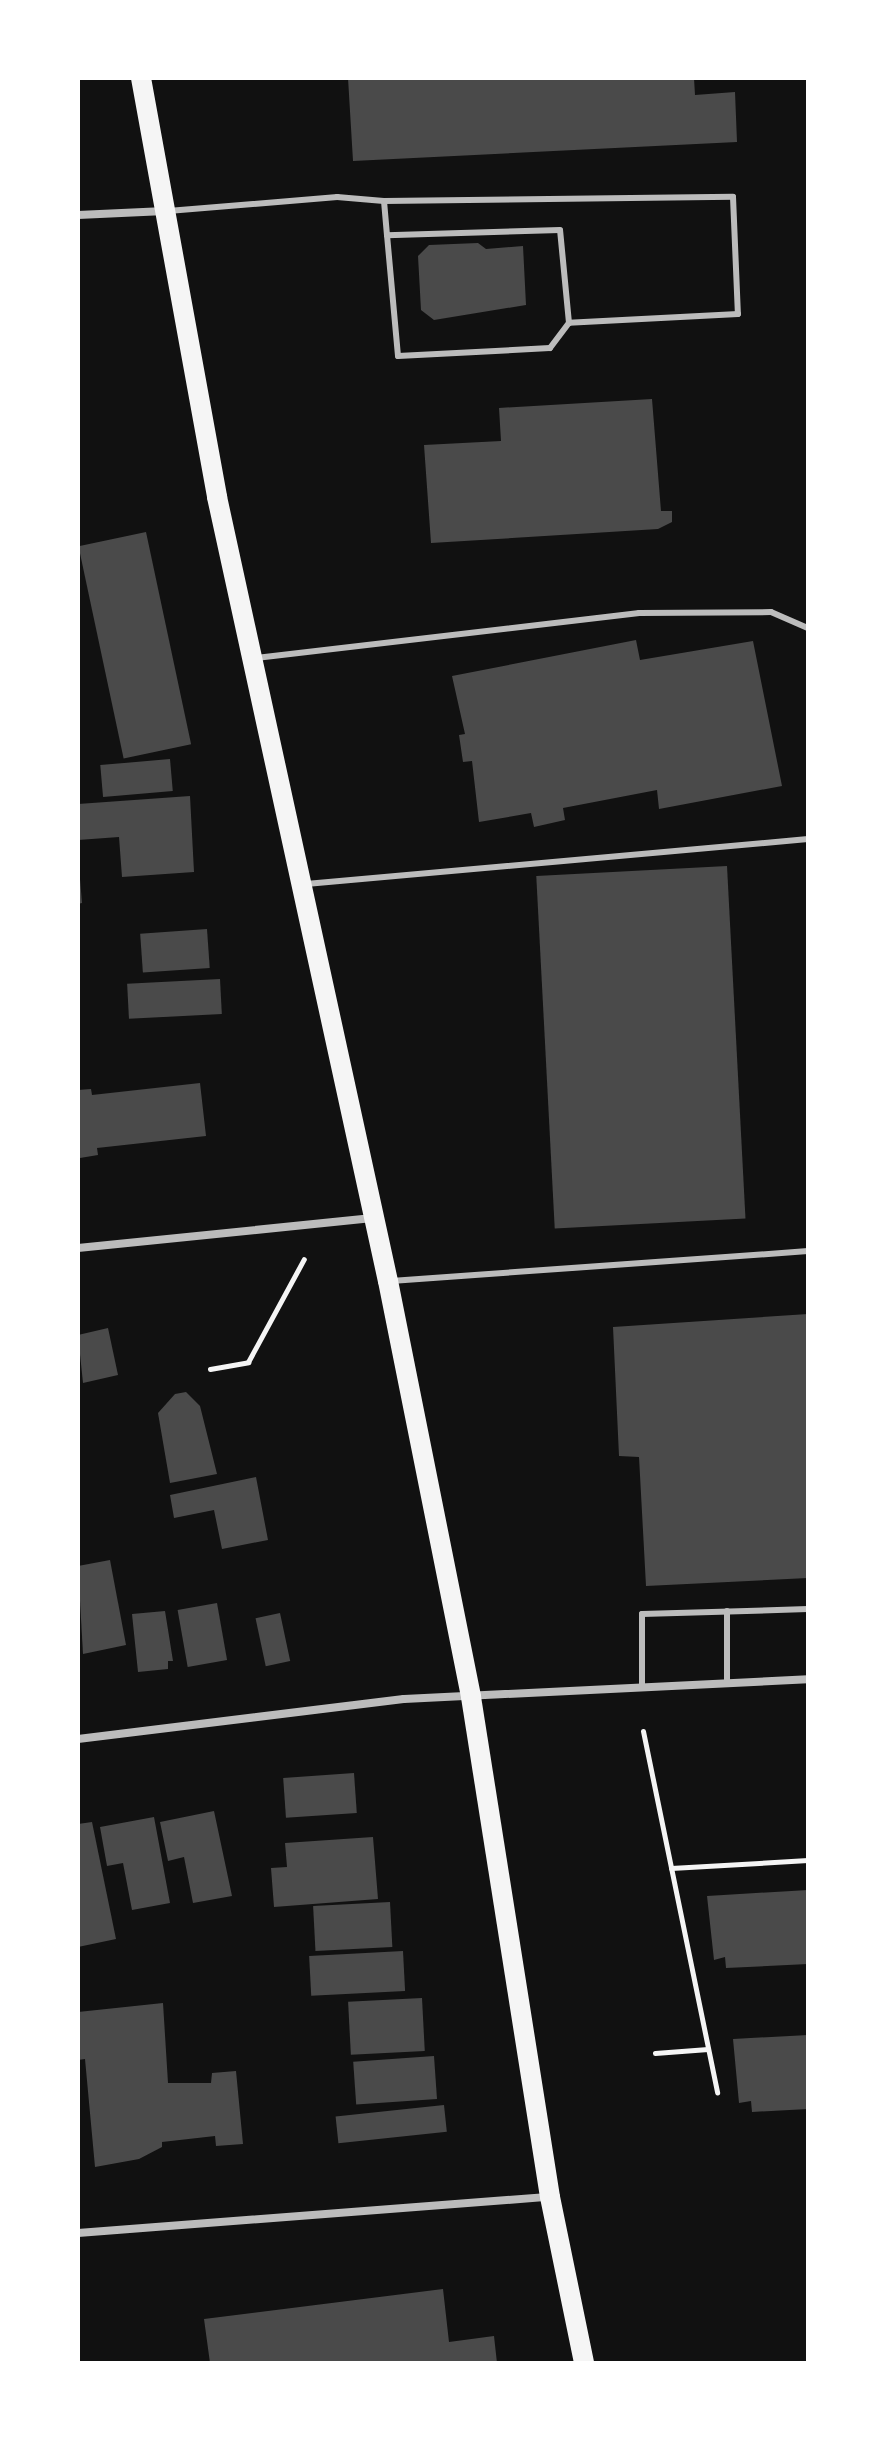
<!DOCTYPE html>
<html>
<head>
<meta charset="utf-8">
<style>
	body { margin:0 }
	#map { position:relative; width:886px; height:2441px; overflow:hidden; background:#111; font-family:"Golos Text",sans-serif }
	div>[style] { position:absolute }
	.building>* { inset:0; background:#4a4a4a; transform-origin:0 0 }
	.path>* { height:5px; margin:-2.5px; padding:0 2.5px; transform-origin:2.5px; border-radius:2.5px; background:#f5f5f5 }
	.service>* { height:6px; margin:-3px; padding:0 3px; transform-origin:3px; border-radius:3px; background:#bcbcbc }
	.minor>* { height:8px; margin:-4px; padding:0 4px; transform-origin:4px; border-radius:4px; background:#bcbcbc }
	.primary>* { height:20px; margin:-10px; padding:0 10px; transform-origin:10px; border-radius:10px; background:#f5f5f5 }
	span { translate:-50% -50%; white-space:nowrap; text-align:center; line-height:1.15; -webkit-text-stroke:7px #fff; paint-order:stroke }
	.frame { position:absolute; inset:0; border:80px solid #fff; pointer-events:none }
</style>
</head>
<body>
<div id="map">
	<div class="building">
		<i style="clip-path:polygon(348px 78px,694px 78px,695px 95px,735px 92px,737px 142px,353px 161px)"></i>
		<i style="clip-path:polygon(478px 243px,486px 249px,523px 246px,526px 305px,434px 320px,421px 310px,418px 256px,429px 245px)"></i>
		<i style="clip-path:polygon(652px 399px,661px 511px,672px 511px,672px 522px,658px 529px,431px 543px,424px 445px,501px 441px,499px 408px)"></i>
		<i style="left:146px;top:532px;width:217px;height:69px;rotate:78deg"></i>
		<i style="clip-path:polygon(636px 640px,640px 660px,753px 641px,782px 786px,659px 809px,657px 790px,563px 808px,565px 820px,534px 827px,531px 813px,479px 822px,472px 761px,463px 762px,459px 735px,465px 734px,452px 676px)"></i>
		<i style="left:170px;top:759px;width:32px;height:70px;rotate:85deg"></i>
		<i style="clip-path:polygon(190px 796px,194px 872px,122px 877px,119px 837px,78px 840px,78px 804px)"></i>
		<i style="left:727px;top:866px;width:353px;height:191px;rotate:87deg"></i>
		<i style="clip-path:polygon(78px 879px,80px 879px,82px 903px,78px 904px)"></i>
		<i style="left:207px;top:929px;width:39px;height:67px;rotate:86deg"></i>
		<i style="left:220px;top:979px;width:35px;height:93px;rotate:87deg"></i>
		<i style="clip-path:polygon(200px 1083px,206px 1136px,97px 1148px,98px 1155px,80px 1158px,78px 1090px,91px 1089px,92px 1095px)"></i>
		<i style="clip-path:polygon(808px 1314px,808px 1578px,646px 1586px,639px 1457px,619px 1456px,613px 1327px)"></i>
		<i style="clip-path:polygon(108px 1328px,118px 1375px,83px 1383px,78px 1335px)"></i>
		<i style="clip-path:polygon(186px 1392px,200px 1406px,217px 1474px,170px 1483px,158px 1413px,175px 1394px)"></i>
		<i style="clip-path:polygon(256px 1477px,268px 1540px,222px 1549px,214px 1510px,174px 1518px,170px 1495px)"></i>
		<i style="clip-path:polygon(110px 1560px,126px 1645px,83px 1654px,78px 1566px)"></i>
		<i style="left:217px;top:1603px;width:58px;height:40px;rotate:80deg"></i>
		<i style="clip-path:polygon(165px 1611px,173px 1661px,168px 1661px,168px 1669px,138px 1672px,132px 1614px)"></i>
		<i style="left:280px;top:1613px;width:49px;height:25px;rotate:78deg"></i>
		<i style="left:354px;top:1773px;width:40px;height:71px;rotate:86deg"></i>
		<i style="clip-path:polygon(214px 1811px,232px 1896px,193px 1903px,184px 1857px,168px 1861px,160px 1822px)"></i>
		<i style="clip-path:polygon(154px 1817px,170px 1903px,132px 1910px,123px 1863px,107px 1866px,100px 1827px)"></i>
		<i style="clip-path:polygon(92px 1822px,116px 1939px,78px 1947px,78px 1824px)"></i>
		<i style="clip-path:polygon(373px 1837px,378px 1899px,274px 1907px,271px 1868px,287px 1867px,285px 1843px)"></i>
		<i style="clip-path:polygon(808px 1890px,808px 1964px,726px 1968px,725px 1957px,714px 1960px,707px 1896px)"></i>
		<i style="left:390px;top:1902px;width:45px;height:77px;rotate:87deg"></i>
		<i style="left:403px;top:1951px;width:40px;height:94px;rotate:87deg"></i>
		<i style="left:422px;top:1998px;width:53px;height:74px;rotate:87deg"></i>
		<i style="clip-path:polygon(163px 2003px,168px 2083px,211px 2083px,212px 2073px,236px 2071px,243px 2144px,216px 2146px,215px 2136px,162px 2142px,162px 2147px,139px 2159px,95px 2167px,85px 2059px,78px 2060px,78px 2012px)"></i>
		<i style="clip-path:polygon(808px 2035px,808px 2109px,752px 2112px,751px 2101px,739px 2103px,733px 2039px)"></i>
		<i style="left:434px;top:2056px;width:43px;height:81px;rotate:86deg"></i>
		<i style="left:444px;top:2105px;width:27px;height:109px;rotate:84deg"></i>
		<i style="clip-path:polygon(443px 2289px,449px 2342px,494px 2336px,497px 2363px,210px 2363px,204px 2319px)"></i>
	</div>
	<div class="path">
		<i style="left:210px;top:1369px;width:39px;rotate:-10deg"></i>
		<i style="left:248px;top:1362px;width:117px;rotate:-61.5deg"></i>
		<i style="left:643px;top:1731px;width:369px;rotate:78.4deg"></i>
		<i style="left:671px;top:1868px;width:137px;rotate:-3.3deg"></i>
		<i style="left:655px;top:2053px;width:53px;rotate:-4.3deg"></i>
	</div>
	<div class="service">
		<i style="left:384px;top:201px;width:34px;rotate:85deg"></i>
		<i style="left:387px;top:235px;width:121px;rotate:84.8deg"></i>
		<i style="left:398px;top:356px;width:152px;rotate:-3deg"></i>
		<i style="left:550px;top:348px;width:31px;rotate:-53deg"></i>
		<i style="left:569px;top:323px;width:93px;rotate:-95.5deg"></i>
		<i style="left:560px;top:230px;width:173px;rotate:178.3deg"></i>
		<i style="left:168px;top:211px;width:170px;rotate:-4.7deg"></i>
		<i style="left:337px;top:197px;width:47px;rotate:4.9deg"></i>
		<i style="left:384px;top:201px;width:349px;rotate:-0.7deg"></i>
		<i style="left:733px;top:197px;width:117px;rotate:87.6deg"></i>
		<i style="left:738px;top:314px;width:169px;rotate:177deg"></i>
		<i style="left:256px;top:658px;width:386px;rotate:-6.7deg"></i>
		<i style="left:639px;top:613px;width:132px;rotate:-0.4deg"></i>
		<i style="left:771px;top:612px;width:40px;rotate:23.4deg"></i>
		<i style="left:306px;top:884px;width:504px;rotate:-5.12deg"></i>
		<i style="left:391px;top:1281px;width:418px;rotate:-4.1deg"></i>
		<i style="left:727px;top:1682px;width:71px;rotate:-90deg"></i>
		<i style="left:642px;top:1685px;width:71px;rotate:-90deg"></i>
		<i style="left:642px;top:1614px;width:166px;rotate:-1.7deg"></i>
	</div>
	<div class="minor">
		<i style="left:78px;top:215px;width:87px;rotate:-2.6deg"></i>
		<i style="left:78px;top:1248px;width:296px;rotate:-5.8deg"></i>
		<i style="left:78px;top:1739px;width:328px;rotate:-7deg"></i>
		<i style="left:404px;top:1699px;width:404px;rotate:-2.8deg"></i>
		<i style="left:78px;top:2233px;width:471px;rotate:-4.4deg"></i>
	</div>
	<div class="primary">
		<i style="left:141px;top:78px;width:426px;rotate:79.7deg"></i>
		<i style="left:217px;top:497px;width:802px;rotate:77.7deg"></i>
		<i style="left:388px;top:1281px;width:424px;rotate:78.7deg"></i>
		<i style="left:471px;top:1697px;width:506px;rotate:81.02deg"></i>
		<i style="left:550px;top:2197px;width:169px;rotate:78.4deg"></i>
	</div>
	<div class="frame"></div>
</div>
</body>
</html>
